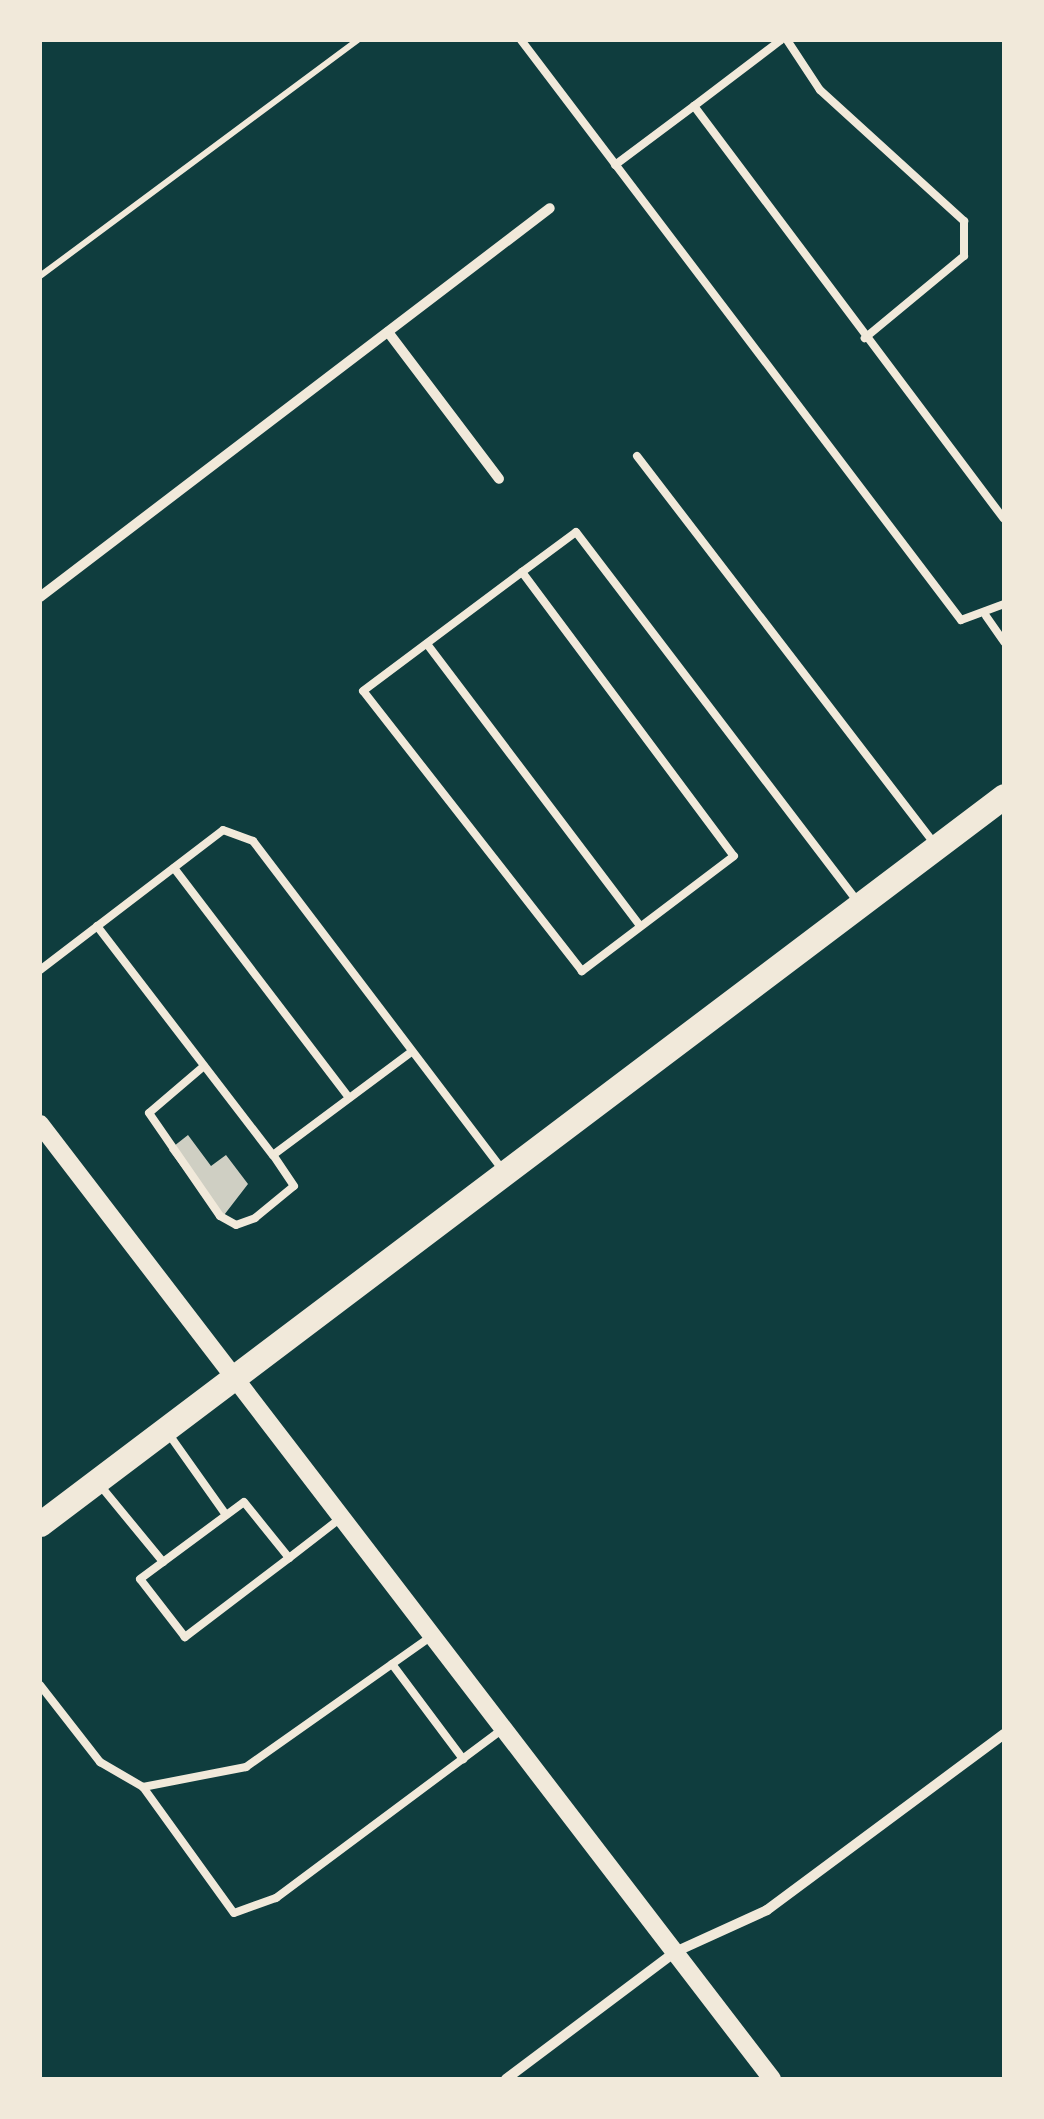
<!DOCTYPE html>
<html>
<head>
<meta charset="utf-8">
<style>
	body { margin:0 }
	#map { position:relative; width:1044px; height:2119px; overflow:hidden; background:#0f3d3e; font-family:Rubik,sans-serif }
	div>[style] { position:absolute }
	.building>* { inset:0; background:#cfcfc3 }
	.path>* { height:6px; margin:-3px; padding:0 3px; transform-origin:3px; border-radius:3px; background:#f1e9da }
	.service>* { height:8px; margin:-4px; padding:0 4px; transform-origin:4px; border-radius:4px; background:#f1e9da }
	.minor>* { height:10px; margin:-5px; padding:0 5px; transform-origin:5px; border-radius:5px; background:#f1e9da }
	.tertiary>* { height:18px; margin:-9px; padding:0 9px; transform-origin:9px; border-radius:9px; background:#f1e9da }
	.primary>* { height:25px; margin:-12.5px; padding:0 12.5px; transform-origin:12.5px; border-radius:12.5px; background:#f1e9da }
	span { translate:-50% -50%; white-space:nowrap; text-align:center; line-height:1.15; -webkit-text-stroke:8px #f1e9da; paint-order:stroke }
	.frame { position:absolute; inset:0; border:42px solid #f1e9da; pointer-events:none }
</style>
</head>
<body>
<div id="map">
	<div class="building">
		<i style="clip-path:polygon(188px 1135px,211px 1166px,226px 1155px,248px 1184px,221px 1219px,169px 1150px)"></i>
	</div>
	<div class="path">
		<i style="left:40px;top:276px;width:396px;rotate:-36.6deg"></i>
	</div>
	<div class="service">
		<i style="left:521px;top:40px;width:728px;rotate:52.82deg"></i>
		<i style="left:961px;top:620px;width:46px;rotate:-20.4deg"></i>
		<i style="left:787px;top:40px;width:60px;rotate:56.6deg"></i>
		<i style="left:820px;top:90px;width:195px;rotate:42.3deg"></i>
		<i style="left:964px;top:221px;width:35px;rotate:90deg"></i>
		<i style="left:964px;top:256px;width:129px;rotate:140.4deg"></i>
		<i style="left:694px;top:106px;width:109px;rotate:-37.2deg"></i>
		<i style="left:615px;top:165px;width:99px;rotate:-36.8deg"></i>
		<i style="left:694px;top:106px;width:516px;rotate:53.11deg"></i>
		<i style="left:637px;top:456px;width:488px;rotate:52.5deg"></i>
		<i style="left:522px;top:572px;width:354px;rotate:53.3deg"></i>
		<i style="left:734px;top:856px;width:191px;rotate:142.9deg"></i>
		<i style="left:582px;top:971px;width:355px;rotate:-128deg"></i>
		<i style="left:363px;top:691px;width:199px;rotate:-36.8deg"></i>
		<i style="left:522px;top:572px;width:67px;rotate:-36.5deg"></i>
		<i style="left:576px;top:532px;width:462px;rotate:52.7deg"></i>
		<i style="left:986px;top:616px;width:32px;rotate:55deg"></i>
		<i style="left:427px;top:644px;width:353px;rotate:52.9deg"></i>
		<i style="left:174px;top:868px;width:289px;rotate:52.7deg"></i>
		<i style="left:97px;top:926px;width:289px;rotate:52.5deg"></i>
		<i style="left:273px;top:1155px;width:172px;rotate:-36.7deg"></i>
		<i style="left:40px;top:970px;width:230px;rotate:-37.4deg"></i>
		<i style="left:223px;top:830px;width:32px;rotate:20deg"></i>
		<i style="left:253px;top:841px;width:410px;rotate:52.8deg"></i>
		<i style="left:204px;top:1066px;width:72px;rotate:139.5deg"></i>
		<i style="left:149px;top:1113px;width:125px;rotate:55.4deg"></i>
		<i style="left:220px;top:1216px;width:18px;rotate:29deg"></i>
		<i style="left:236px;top:1225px;width:20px;rotate:-20deg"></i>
		<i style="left:255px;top:1218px;width:50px;rotate:-39.4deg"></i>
		<i style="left:294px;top:1186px;width:37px;rotate:-124deg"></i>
		<i style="left:168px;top:1433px;width:100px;rotate:54.7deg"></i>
		<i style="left:99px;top:1484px;width:101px;rotate:50.6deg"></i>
		<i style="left:289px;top:1558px;width:131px;rotate:142.8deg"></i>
		<i style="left:185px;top:1637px;width:73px;rotate:-127.8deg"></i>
		<i style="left:140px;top:1579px;width:129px;rotate:-36.5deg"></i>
		<i style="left:244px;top:1502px;width:72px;rotate:51.2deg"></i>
		<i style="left:289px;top:1558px;width:67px;rotate:-37.7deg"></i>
		<i style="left:392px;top:1664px;width:119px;rotate:53.2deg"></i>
		<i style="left:40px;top:1685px;width:98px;rotate:52.1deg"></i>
		<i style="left:100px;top:1762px;width:50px;rotate:30.2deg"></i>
		<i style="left:143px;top:1787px;width:105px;rotate:-11deg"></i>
		<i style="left:246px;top:1767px;width:229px;rotate:-35.2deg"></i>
		<i style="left:143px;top:1787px;width:155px;rotate:54.2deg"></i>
		<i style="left:234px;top:1913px;width:45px;rotate:-19.7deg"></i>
		<i style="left:276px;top:1898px;width:284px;rotate:-36.7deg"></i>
	</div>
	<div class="minor">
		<i style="left:388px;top:332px;width:184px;rotate:52.9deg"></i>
		<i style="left:40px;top:597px;width:641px;rotate:-37.33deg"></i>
		<i style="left:506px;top:2079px;width:211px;rotate:-36.9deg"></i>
		<i style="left:675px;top:1952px;width:101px;rotate:-24.5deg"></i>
		<i style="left:767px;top:1910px;width:295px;rotate:-36.6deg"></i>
	</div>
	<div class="tertiary">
		<i style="left:40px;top:1124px;width:1203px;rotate:52.53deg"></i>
	</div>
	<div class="primary">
		<i style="left:40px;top:1524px;width:1208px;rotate:-37.06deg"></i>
	</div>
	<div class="frame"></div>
</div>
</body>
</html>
